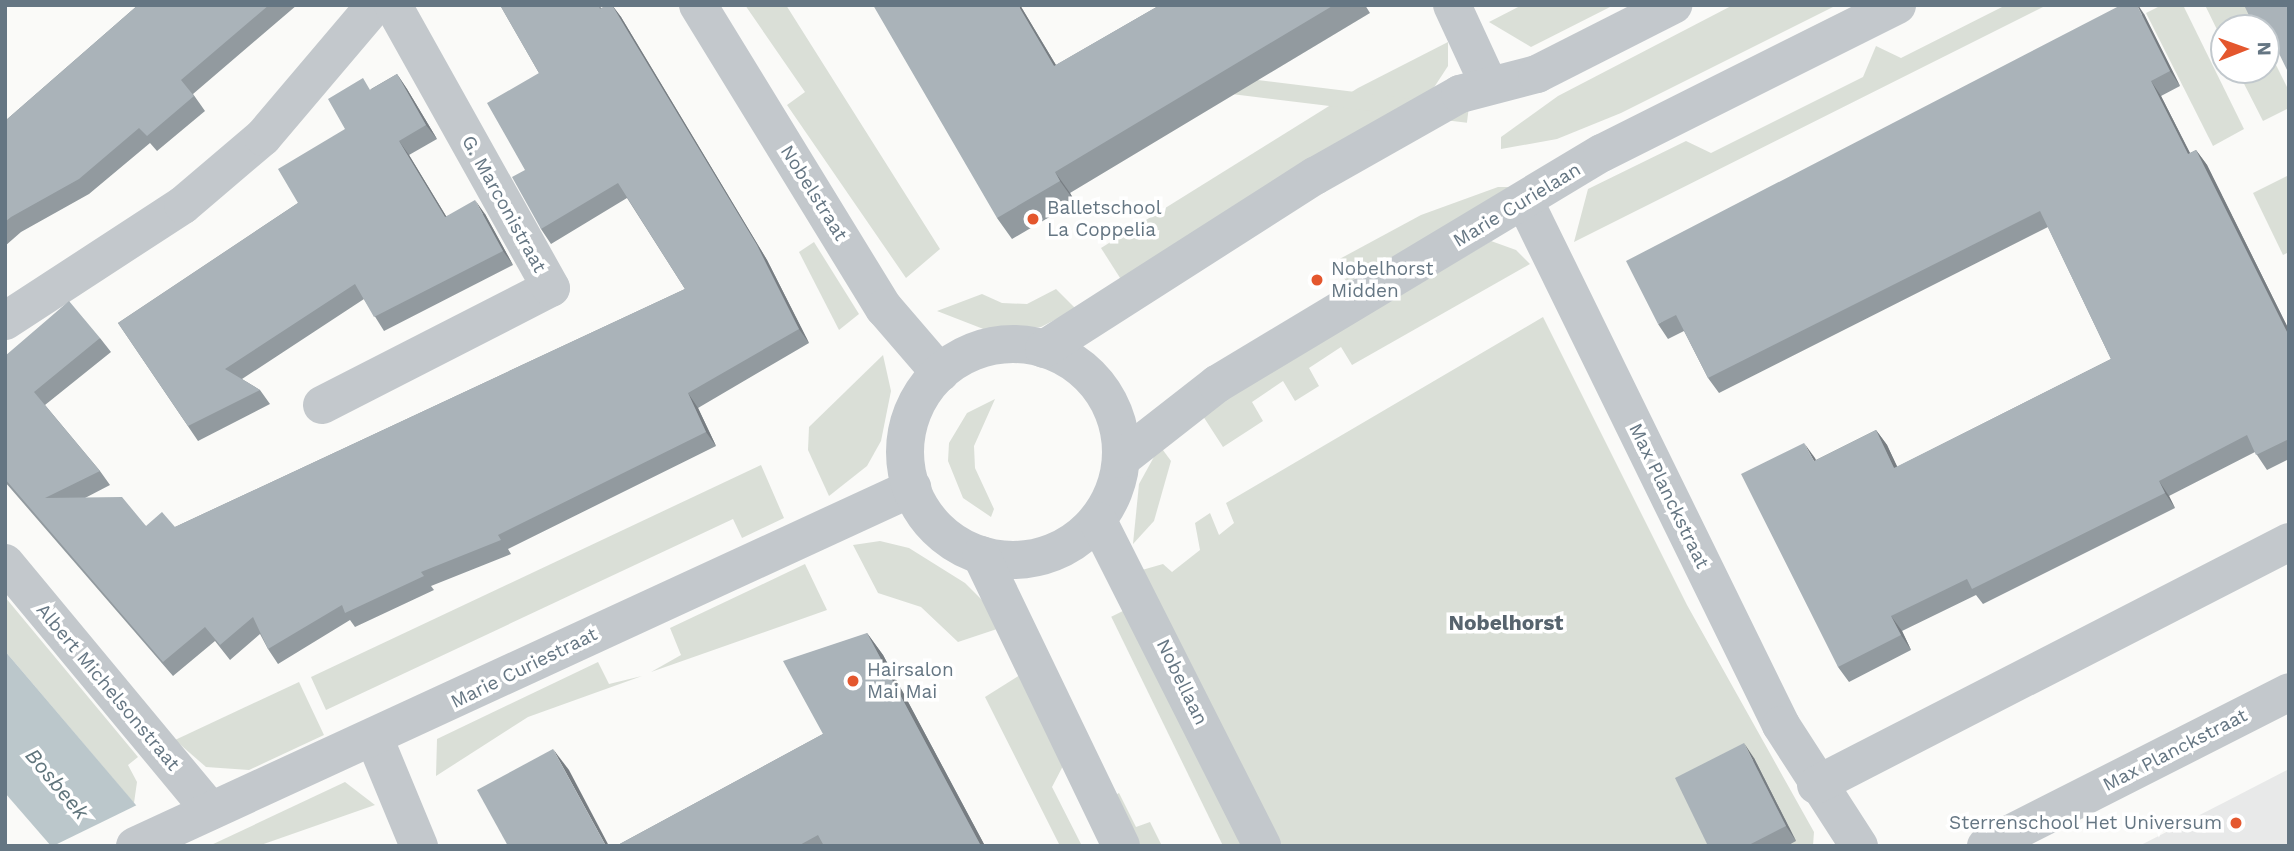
<!DOCTYPE html>
<html>
<head>
<meta charset="utf-8">
<style>
	body { margin:0 }
	#map { position:relative; width:2294px; height:851px; overflow:hidden; background:#fafaf8; font-family:"Work Sans",sans-serif }
	div>[style] { position:absolute }
	.built>* { inset:0; background:#e8e9e9 }
	.green>* { inset:0; background:#dadfd7; transform-origin:0 0 }
	.water>* { inset:0; background:#bbc7cb }
	.pier>* { inset:0; background:#fafaf8 }
	.minor>* { height:38px; margin:-19px; padding:0 19px; transform-origin:19px; border-radius:19px; background:#c3c8cc }
	.tertiary>* { height:38px; margin:-19px; padding:0 19px; transform-origin:19px; border-radius:19px; background:#c3c8cc }
	.tertiary>.ring { margin:-19px; padding:0; box-sizing:content-box; background:none; border:38px solid #c3c8cc; border-radius:50% }
	.wall>* { inset:0; background:#929a9f }
	.shaded-wall>* { inset:0; background:#777d82 }
	.building>* { inset:0; background:#aab3b9 }
	.dots>* { width:19px; height:19px; translate:-50% -50%; box-sizing:border-box; border:4px solid #fff; border-radius:50% }
	span { translate:-50% -50%; white-space:nowrap; text-align:center; line-height:1.15; -webkit-text-stroke:7px #fff; paint-order:stroke }
	.street-label { font-size:19px; color:#657683 }
	.poi-label { font-size:19px; color:#657683 }
	.left { translate:0 -50%; text-align:left }
	.right { translate:-100% -50%; text-align:right }
	.neighbourhood-label { font-size:21px; color:#57646e; font-weight:700 }
	.water-label { font-size:21px; color:#60757c; font-style:italic }
	.frame { position:absolute; inset:0; border:7px solid #657683; pointer-events:none }
	.north { position:absolute; left:2210px; top:14px; width:70px; height:70px; box-sizing:border-box; background:#fff; border:2px solid #c1c8cd; border-radius:50%; rotate:89deg; font-size:19px; font-weight:700; line-height:28px; text-align:center; color:#657683 }
	.north::after { content:''; display:block; margin:auto; width:24px; height:32px; background:#e4572e; clip-path:polygon(50% 0,100% 100%,50% 72%,0 100%) }
</style>
</head>
<body>
<div id="map">
	<div class="built">
		<i style="clip-path:polygon(2289px 769px,2289px 846px,2139px 846px,2227px 801px)"></i>
	</div>
	<div class="green">
		<i style="clip-path:polygon(745px 5px,786px 5px,940px 249px,906px 278px,787px 105px,805px 92px)"></i>
		<i style="clip-path:polygon(1522px 5px,1614px 5px,1531px 47px,1489px 22px)"></i>
		<i style="clip-path:polygon(1733px 5px,1837px 5px,1621px 113px,1557px 139px,1501px 149px,1501px 137px,1558px 96px)"></i>
		<i style="clip-path:polygon(2006px 5px,2047px 5px,1574px 242px,1588px 189px,1686px 141px,1711px 153px,1863px 77px,1876px 46px,1901px 58px)"></i>
		<i style="clip-path:polygon(2162px 5px,2183px 5px,2244px 129px,2213px 146px,2146px 13px)"></i>
		<i style="clip-path:polygon(2205px 5px,2246px 5px,2258px 28px,2224px 28px,2224px 44px)"></i>
		<i style="clip-path:polygon(1448px 42px,1448px 66px,1433px 89px,1122px 281px,1101px 248px,1358px 88px)"></i>
		<i style="clip-path:polygon(2266px 45px,2289px 91px,2289px 108px,2263px 121px,2237px 70px,2266px 70px)"></i>
		<i style="left:1469px;top:106px;width:17px;height:388px;rotate:97deg"></i>
		<i style="clip-path:polygon(2289px 175px,2289px 252px,2283px 255px,2253px 193px)"></i>
		<i style="clip-path:polygon(1498px 187px,1509px 187px,1351px 289px,1334px 262px,1421px 215px)"></i>
		<i style="clip-path:polygon(1491px 241px,1516px 250px,1530px 264px,1352px 365px,1341px 347px,1309px 368px,1319px 386px,1295px 401px,1283px 381px,1252px 402px,1263px 421px,1223px 447px,1201px 413px)"></i>
		<i style="clip-path:polygon(814px 242px,859px 314px,839px 330px,799px 252px)"></i>
		<i style="clip-path:polygon(1056px 289px,1076px 309px,1041px 327px,986px 330px,937px 311px,982px 294px,1002px 303px,1027px 304px)"></i>
		<i style="clip-path:polygon(1543px 317px,1687px 605px,1814px 832px,1813px 846px,1281px 846px,1142px 570px,1163px 564px,1172px 572px,1200px 550px,1195px 523px,1210px 513px,1219px 535px,1234px 523px,1226px 503px)"></i>
		<i style="clip-path:polygon(883px 355px,891px 391px,881px 441px,867px 466px,829px 496px,808px 450px,809px 427px)"></i>
		<i style="clip-path:polygon(995px 399px,974px 446px,975px 468px,994px 509px,991px 517px,963px 498px,948px 461px,949px 443px,967px 413px)"></i>
		<i style="clip-path:polygon(1160px 446px,1171px 461px,1154px 521px,1133px 544px,1139px 484px)"></i>
		<i style="clip-path:polygon(761px 465px,784px 518px,742px 538px,733px 519px,326px 710px,311px 677px)"></i>
		<i style="clip-path:polygon(880px 541px,909px 548px,965px 583px,987px 605px,997px 629px,958px 642px,921px 607px,878px 593px,853px 545px)"></i>
		<i style="clip-path:polygon(805px 564px,827px 610px,651px 672px,681px 655px,670px 628px)"></i>
		<i style="clip-path:polygon(5px 597px,138px 757px,128px 765px,137px 782px,134px 803px,5px 651px)"></i>
		<i style="left:1131px;top:607px;width:267px;height:22px;rotate:64deg"></i>
		<i style="clip-path:polygon(598px 662px,609px 684px,642px 676px,528px 717px,436px 776px,437px 739px)"></i>
		<i style="clip-path:polygon(1020px 675px,1065px 762px,1052px 787px,1082px 846px,1060px 846px,985px 697px)"></i>
		<i style="clip-path:polygon(299px 682px,324px 735px,249px 770px,206px 767px,175px 740px)"></i>
		<i style="clip-path:polygon(345px 782px,375px 805px,258px 846px,209px 846px)"></i>
		<i style="clip-path:polygon(1119px 793px,1136px 827px,1150px 822px,1162px 846px,1137px 846px,1112px 797px)"></i>
	</div>
	<div class="water">
		<i style="clip-path:polygon(5px 651px,131px 799px,169px 846px,51px 846px,5px 793px)"></i>
	</div>
	<div class="pier">
		<i style="clip-path:polygon(139px 804px,173px 846px,53px 846px)"></i>
	</div>
	<div class="minor">
		<i style="left:698px;top:5px;width:356px;rotate:58.5deg"></i>
		<i style="left:884px;top:308px;width:86px;rotate:49.3deg"></i>
		<i style="left:1452px;top:5px;width:88px;rotate:65.2deg"></i>
		<i style="left:1526px;top:204px;width:580px;rotate:63.92deg"></i>
		<i style="left:1781px;top:725px;width:144px;rotate:57.2deg"></i>
		<i style="left:5px;top:321px;width:212px;rotate:-33.1deg"></i>
		<i style="left:183px;top:205px;width:105px;rotate:-40.4deg"></i>
		<i style="left:263px;top:137px;width:173px;rotate:-49.7deg"></i>
		<i style="left:322px;top:405px;width:257px;rotate:-27.1deg"></i>
		<i style="left:551px;top:288px;width:324px;rotate:-119.2deg"></i>
		<i style="left:5px;top:563px;width:322px;rotate:50.3deg"></i>
		<i style="left:375px;top:740px;width:115px;rotate:67.5deg"></i>
		<i style="left:1816px;top:785px;width:532px;rotate:-27.19deg"></i>
		<i style="left:135px;top:846px;width:856px;rotate:-24.74deg"></i>
		<i style="left:1986px;top:846px;width:340px;rotate:-26.9deg"></i>
	</div>
	<div class="tertiary">
		<i class="ring" style="left:905px;top:344px;width:178px;height:178px"></i>
		<i style="left:1044px;top:349px;width:322px;rotate:-32.6deg"></i>
		<i style="left:1315px;top:176px;width:167px;rotate:-29.5deg"></i>
		<i style="left:1460px;top:94px;width:80px;rotate:-14.6deg"></i>
		<i style="left:1537px;top:74px;width:153px;rotate:-26.9deg"></i>
		<i style="left:1121px;top:459px;width:122px;rotate:-38deg"></i>
		<i style="left:1217px;top:384px;width:449px;rotate:-31deg"></i>
		<i style="left:1602px;top:153px;width:330px;rotate:-26.6deg"></i>
		<i style="left:1098px;top:521px;width:364px;rotate:63.2deg"></i>
		<i style="left:981px;top:555px;width:323px;rotate:64.3deg"></i>
	</div>
	<div class="wall">
		<i style="clip-path:polygon(138px 5px,297px 5px,193px 94px,205px 111px,157px 151px,150px 143px,89px 194px,21px 232px,5px 246px,5px 121px)"></i>
		<i style="clip-path:polygon(500px 5px,600px 5px,601px 8px,612px 5px,621px 17px,767px 260px,809px 343px,698px 408px,716px 446px,508px 549px,511px 554px,431px 586px,434px 590px,355px 627px,350px 620px,278px 664px,268px 649px,260px 634px,230px 660px,215px 641px,173px 676px,5px 482px,5px 356px,100px 338px,111px 352px,45px 405px,100px 471px,110px 485px,85px 498px,146px 526px,175px 527px,685px 289px,627px 198px,551px 244px,541px 229px,525px 170px,539px 73px)"></i>
		<i style="clip-path:polygon(1020px 5px,1056px 65px,1160px 5px,1365px 5px,1370px 13px,1070px 193px,1075px 202px,1012px 239px,997px 218px)"></i>
		<i style="clip-path:polygon(2289px 5px,2278px 52px,2272px 55px,2266px 47px,2266px 28px)"></i>
		<i style="clip-path:polygon(2144px 14px,2180px 86px,2161px 96px,2190px 153px,2196px 150px,2207px 165px,2289px 330px,2289px 459px,2267px 470px,2255px 452px,2169px 496px,2175px 508px,1983px 604px,1976px 595px,1902px 631px,1911px 650px,1849px 682px,1838px 667px,1816px 460px,1876px 430px,1887px 445px,1897px 467px,2111px 359px,2048px 227px,1719px 393px,1708px 378px,1684px 331px,1668px 339px,1658px 324px)"></i>
		<i style="clip-path:polygon(397px 74px,407px 89px,437px 139px,409px 155px,446px 216px,485px 214px,513px 265px,384px 331px,364px 299px,242px 379px,260px 390px,270px 404px,198px 441px,118px 323px,298px 203px,371px 89px)"></i>
		<i style="clip-path:polygon(867px 633px,883px 655px,985px 846px,616px 846px,823px 734px)"></i>
		<i style="clip-path:polygon(1754px 758px,1796px 841px,1787px 846px,1708px 846px)"></i>
	</div>
	<div class="shaded-wall">
		<i style="clip-path:polygon(612px 5px,621px 17px,767px 260px,809px 343px,799px 329px)"></i>
		<i style="clip-path:polygon(1018px 5px,1020px 5px,1069px 87px,1054px 66px)"></i>
		<i style="clip-path:polygon(2137px 5px,2138px 5px,2144px 14px,2180px 86px,2170px 71px)"></i>
		<i style="clip-path:polygon(397px 74px,407px 89px,437px 139px,426px 125px)"></i>
		<i style="clip-path:polygon(2151px 81px,2161px 96px,2198px 169px,2188px 154px)"></i>
		<i style="clip-path:polygon(399px 141px,409px 155px,455px 231px,445px 217px)"></i>
		<i style="clip-path:polygon(2196px 150px,2207px 165px,2289px 330px,2289px 336px)"></i>
		<i style="clip-path:polygon(1055px 172px,1070px 193px,1075px 202px,1060px 181px)"></i>
		<i style="clip-path:polygon(475px 200px,485px 214px,513px 265px,503px 251px)"></i>
		<i style="clip-path:polygon(688px 393px,698px 408px,716px 446px,706px 432px)"></i>
		<i style="clip-path:polygon(1876px 430px,1887px 445px,1905px 483px,1894px 468px)"></i>
		<i style="clip-path:polygon(1804px 443px,1815px 458px,1824px 476px,1814px 461px)"></i>
		<i style="clip-path:polygon(2159px 481px,2169px 496px,2175px 508px,2165px 493px)"></i>
		<i style="clip-path:polygon(1891px 616px,1902px 631px,1911px 650px,1901px 635px)"></i>
		<i style="clip-path:polygon(867px 633px,883px 655px,985px 846px,981px 846px)"></i>
		<i style="clip-path:polygon(1744px 743px,1754px 758px,1796px 841px,1786px 826px)"></i>
		<i style="clip-path:polygon(553px 749px,569px 770px,609px 846px,606px 846px)"></i>
	</div>
	<div class="building">
		<i style="clip-path:polygon(138px 5px,269px 5px,181px 80px,194px 96px,147px 136px,139px 128px,79px 179px,11px 217px,5px 222px,5px 121px)"></i>
		<i style="clip-path:polygon(500px 5px,598px 5px,600px 9px,607px 5px,612px 5px,757px 245px,799px 329px,688px 393px,706px 432px,498px 535px,501px 540px,421px 572px,424px 576px,345px 613px,342px 605px,268px 649px,253px 617px,220px 645px,205px 627px,163px 662px,5px 479px,5px 356px,69px 301px,100px 338px,34px 392px,100px 471px,45px 498px,122px 497px,146px 526px,162px 512px,175px 527px,685px 289px,618px 183px,541px 229px,512px 177px,525px 170px,487px 103px,539px 73px)"></i>
		<i style="clip-path:polygon(873px 5px,1018px 5px,1054px 66px,1160px 5px,1334px 5px,1055px 172px,1060px 181px,997px 218px)"></i>
		<i style="clip-path:polygon(2121px 5px,2137px 5px,2170px 71px,2151px 81px,2188px 154px,2196px 150px,2289px 336px,2289px 439px,2256px 455px,2247px 435px,2159px 481px,2165px 493px,1972px 589px,1967px 579px,1891px 616px,1901px 635px,1838px 667px,1741px 474px,1804px 443px,1814px 461px,1876px 430px,1894px 468px,2111px 359px,2040px 211px,1708px 378px,1676px 315px,1658px 324px,1626px 261px)"></i>
		<i style="clip-path:polygon(2244px 5px,2289px 5px,2289px 74px,2270px 35px,2266px 38px,2266px 28px,2255px 28px)"></i>
		<i style="clip-path:polygon(397px 74px,426px 125px,399px 141px,445px 217px,475px 200px,503px 251px,374px 317px,355px 284px,225px 369px,260px 390px,188px 426px,118px 323px,298px 203px,278px 169px,345px 129px,328px 99px,363px 78px,370px 90px)"></i>
		<i style="clip-path:polygon(867px 633px,981px 846px,824px 846px,818px 835px,798px 846px,616px 846px,823px 734px,783px 661px)"></i>
		<i style="clip-path:polygon(1744px 743px,1786px 826px,1747px 846px,1708px 846px,1675px 778px)"></i>
		<i style="clip-path:polygon(553px 749px,606px 846px,508px 846px,477px 790px)"></i>
	</div>
	<div class="dots">
		<i style="left:1033px;top:219px;background:#e4572e"></i>
		<i style="left:1317px;top:280px;background:#e4572e"></i>
		<i style="left:853px;top:681px;background:#e4572e"></i>
		<i style="left:2236px;top:823px;background:#e4572e"></i>
	</div>
	<div class="street-label">
		<span style="left:814px;top:193px;rotate:58deg">Nobelstraat</span>
		<span style="left:504px;top:204px;rotate:61deg">G. Marconistraat</span>
		<span style="left:1517px;top:205px;rotate:-31deg">Marie Curielaan</span>
		<span style="left:1669px;top:496px;rotate:64deg">Max Planckstraat</span>
		<span style="left:524px;top:668px;rotate:-26deg">Marie Curiestraat</span>
		<span style="left:1182px;top:682px;rotate:64deg">Nobellaan</span>
		<span style="left:108px;top:687px;rotate:50deg">Albert Michelsonstraat</span>
		<span style="left:2175px;top:750px;rotate:-27deg">Max Planckstraat</span>
	</div>
	<div class="poi-label">
		<span class="left" style="left:1047px;top:219px">Balletschool<br>La Coppelia</span>
		<span class="left" style="left:1331px;top:280px">Nobelhorst<br>Midden</span>
		<span class="left" style="left:867px;top:681px">Hairsalon<br>Mai Mai</span>
		<span class="right" style="left:2222px;top:823px">Sterrenschool Het Universum</span>
	</div>
	<div class="neighbourhood-label">
		<span style="left:1506px;top:623px">Nobelhorst</span>
	</div>
	<div class="water-label">
		<span style="left:57px;top:784px;rotate:50deg">Bosbeek</span>
	</div>
	<div class="frame"></div>
	<div class="north">N</div>
</div>
</body>
</html>
